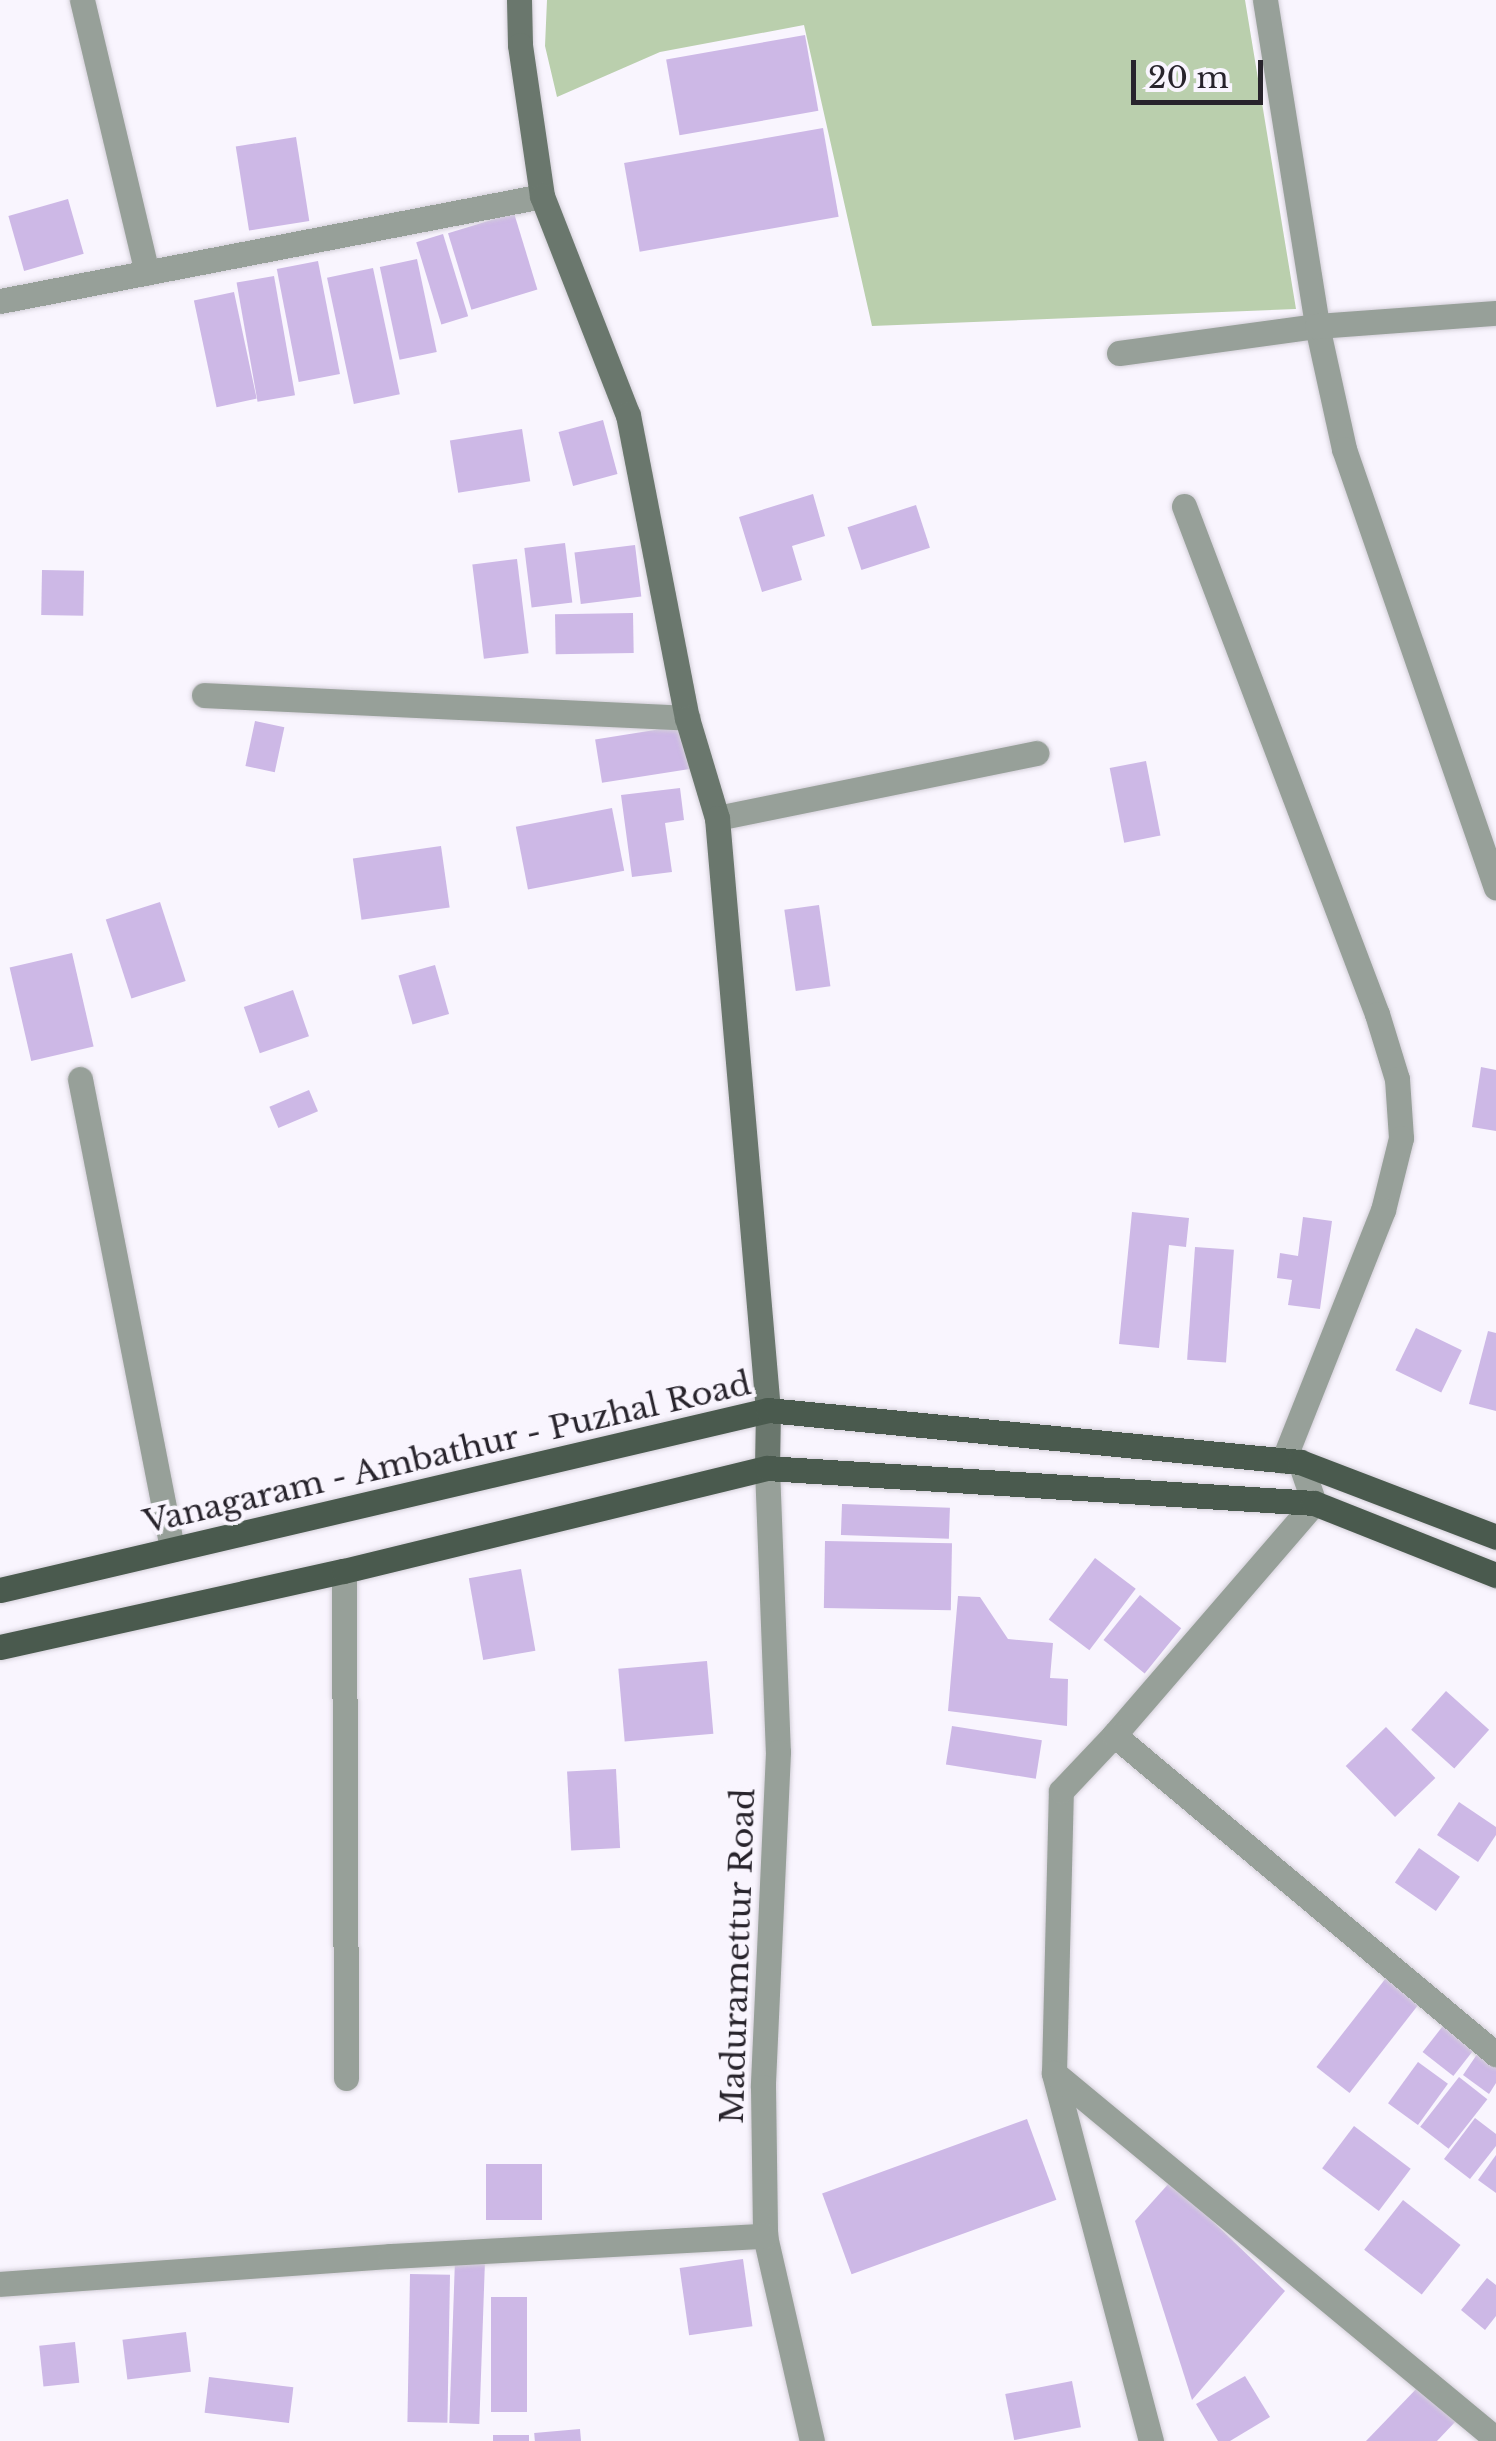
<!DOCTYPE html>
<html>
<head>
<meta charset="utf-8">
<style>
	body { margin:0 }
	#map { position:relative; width:1496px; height:2441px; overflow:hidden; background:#f9f5fe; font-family:"Libre Baskerville",serif }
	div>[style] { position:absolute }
	.green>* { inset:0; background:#bacfad }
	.building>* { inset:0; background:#cdb8e6; transform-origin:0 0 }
	.roads { filter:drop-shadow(0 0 2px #d3cfd8) drop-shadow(0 0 2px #d3cfd8) }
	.service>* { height:25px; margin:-12.5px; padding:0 12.5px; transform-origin:12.5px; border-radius:12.5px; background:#97a099 }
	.minor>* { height:25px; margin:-12.5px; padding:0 12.5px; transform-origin:12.5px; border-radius:12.5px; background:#97a099 }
	.secondary>* { height:25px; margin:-12.5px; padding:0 12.5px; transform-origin:12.5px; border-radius:12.5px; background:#6a776d }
	.primary>* { height:25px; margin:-12.5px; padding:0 12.5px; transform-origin:12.5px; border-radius:12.5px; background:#4a5a4e }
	span { translate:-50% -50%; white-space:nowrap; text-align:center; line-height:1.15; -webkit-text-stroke:8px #f9f5fe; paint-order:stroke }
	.street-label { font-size:32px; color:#28242c }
	.scale { position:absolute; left:1131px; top:60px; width:132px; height:45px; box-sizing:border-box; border:5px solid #28242c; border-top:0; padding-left:12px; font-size:30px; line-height:35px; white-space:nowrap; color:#28242c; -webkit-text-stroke:8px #f9f5fe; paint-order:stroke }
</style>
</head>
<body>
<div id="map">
	<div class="green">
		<i style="clip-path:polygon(547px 0,1245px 0,1296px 309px,872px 326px,804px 25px,660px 52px,557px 97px,545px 46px)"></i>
	</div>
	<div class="building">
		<i style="left:805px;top:35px;width:77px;height:141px;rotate:80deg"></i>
		<i style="left:823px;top:128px;width:90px;height:202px;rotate:80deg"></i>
		<i style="left:296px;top:137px;width:85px;height:61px;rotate:81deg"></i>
		<i style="left:68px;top:199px;width:57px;height:62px;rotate:74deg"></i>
		<i style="left:514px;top:213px;width:80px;height:69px;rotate:73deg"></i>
		<i style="left:443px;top:234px;width:86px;height:28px;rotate:73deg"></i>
		<i style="left:417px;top:259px;width:95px;height:38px;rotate:78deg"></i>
		<i style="left:318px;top:261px;width:115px;height:42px;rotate:79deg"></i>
		<i style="left:373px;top:268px;width:129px;height:47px;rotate:78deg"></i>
		<i style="left:274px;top:276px;width:121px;height:38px;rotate:80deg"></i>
		<i style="left:234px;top:292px;width:109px;height:41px;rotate:78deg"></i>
		<i style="left:603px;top:420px;width:56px;height:46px;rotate:75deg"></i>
		<i style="left:522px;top:429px;width:53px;height:73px;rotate:81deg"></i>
		<i style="clip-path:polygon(813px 494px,825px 536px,792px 546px,802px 580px,762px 592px,739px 517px)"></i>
		<i style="left:916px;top:505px;width:45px;height:72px;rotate:72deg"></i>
		<i style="left:565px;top:543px;width:60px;height:41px;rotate:83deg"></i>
		<i style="left:635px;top:545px;width:52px;height:61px;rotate:83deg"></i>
		<i style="left:517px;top:559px;width:95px;height:45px;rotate:83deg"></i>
		<i style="left:42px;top:570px;width:42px;height:45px;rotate:1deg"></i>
		<i style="left:633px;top:613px;width:40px;height:78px;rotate:89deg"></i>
		<i style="left:255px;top:721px;width:30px;height:46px;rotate:12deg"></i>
		<i style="left:686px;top:725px;width:44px;height:92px;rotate:81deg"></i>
		<i style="left:1146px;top:761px;width:76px;height:37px;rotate:79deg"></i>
		<i style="clip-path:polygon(680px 788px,684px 820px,665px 823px,672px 872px,632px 877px,621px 795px)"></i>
		<i style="left:612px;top:808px;width:64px;height:98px;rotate:79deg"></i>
		<i style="left:441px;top:846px;width:62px;height:89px;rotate:82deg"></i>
		<i style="left:160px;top:902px;width:83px;height:57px;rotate:72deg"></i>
		<i style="left:819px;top:905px;width:82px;height:35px;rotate:82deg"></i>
		<i style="left:72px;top:953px;width:96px;height:64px;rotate:77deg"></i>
		<i style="left:435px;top:965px;width:51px;height:38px;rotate:74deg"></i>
		<i style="left:293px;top:990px;width:49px;height:52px;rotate:71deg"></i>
		<i style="clip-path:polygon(1481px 1067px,1496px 1070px,1496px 1131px,1472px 1127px)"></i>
		<i style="left:309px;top:1090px;width:23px;height:43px;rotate:67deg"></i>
		<i style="clip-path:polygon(1132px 1212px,1189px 1218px,1186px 1247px,1169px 1245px,1159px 1348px,1119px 1344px)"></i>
		<i style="clip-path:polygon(1303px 1217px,1332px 1221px,1320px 1309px,1288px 1305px,1292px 1280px,1277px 1278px,1280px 1253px,1298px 1256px)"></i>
		<i style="left:1195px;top:1247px;width:39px;height:113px;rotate:4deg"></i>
		<i style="left:1416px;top:1328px;width:51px;height:47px;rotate:26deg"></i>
		<i style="clip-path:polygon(1488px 1331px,1496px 1333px,1496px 1411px,1469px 1404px)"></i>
		<i style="left:842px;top:1504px;width:108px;height:31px;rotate:2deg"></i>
		<i style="left:825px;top:1541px;width:127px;height:67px;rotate:1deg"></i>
		<i style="left:1095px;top:1558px;width:51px;height:77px;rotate:37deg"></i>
		<i style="left:521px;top:1569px;width:83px;height:53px;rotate:80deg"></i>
		<i style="left:1140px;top:1595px;width:53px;height:58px;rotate:39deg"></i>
		<i style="clip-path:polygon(958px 1596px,980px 1597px,1008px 1639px,1053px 1643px,1050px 1678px,1068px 1679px,1067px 1726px,948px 1711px)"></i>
		<i style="left:707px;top:1661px;width:73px;height:89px;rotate:85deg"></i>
		<i style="left:1446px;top:1691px;width:58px;height:52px;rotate:42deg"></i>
		<i style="left:952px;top:1726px;width:91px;height:39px;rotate:9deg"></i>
		<i style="left:1386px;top:1727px;width:71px;height:56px;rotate:46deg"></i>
		<i style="left:616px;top:1769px;width:79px;height:49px;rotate:87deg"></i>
		<i style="clip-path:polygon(1459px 1802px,1496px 1827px,1496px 1835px,1478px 1862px,1437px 1835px)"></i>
		<i style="left:1419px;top:1848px;width:50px;height:42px;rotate:35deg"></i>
		<i style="left:1386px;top:1978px;width:42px;height:113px;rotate:38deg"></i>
		<i style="left:1446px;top:2022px;width:39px;height:38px;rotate:38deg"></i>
		<i style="clip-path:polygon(1482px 2047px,1496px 2061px,1496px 2083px,1489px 2094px,1463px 2075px)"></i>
		<i style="left:1418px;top:2062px;width:37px;height:51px;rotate:36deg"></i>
		<i style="left:1459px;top:2077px;width:36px;height:63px;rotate:38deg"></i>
		<i style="clip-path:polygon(1475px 2118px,1496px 2134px,1496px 2146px,1470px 2179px,1444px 2159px)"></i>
		<i style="left:1027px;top:2119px;width:86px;height:218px;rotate:70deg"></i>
		<i style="left:1354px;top:2126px;width:71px;height:53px;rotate:37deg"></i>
		<i style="clip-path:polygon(1496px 2155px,1496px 2193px,1478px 2180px)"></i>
		<i style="left:486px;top:2164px;width:56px;height:56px"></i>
		<i style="clip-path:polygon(1171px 2181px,1285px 2291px,1192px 2400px,1135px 2221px)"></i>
		<i style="left:1403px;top:2200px;width:73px;height:63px;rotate:38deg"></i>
		<i style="left:743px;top:2259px;width:68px;height:64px;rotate:82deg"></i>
		<i style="left:455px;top:2260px;width:30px;height:163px;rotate:2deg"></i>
		<i style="left:410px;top:2274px;width:40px;height:148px;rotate:1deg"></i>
		<i style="clip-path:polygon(1487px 2278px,1496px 2285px,1496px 2316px,1485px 2330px,1461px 2310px)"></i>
		<i style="left:491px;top:2297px;width:36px;height:115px"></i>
		<i style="left:186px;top:2332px;width:40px;height:64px;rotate:83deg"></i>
		<i style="left:75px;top:2342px;width:41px;height:36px;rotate:84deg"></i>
		<i style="clip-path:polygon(1245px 2376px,1270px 2417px,1230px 2441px,1218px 2441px,1196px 2404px)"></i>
		<i style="left:209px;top:2377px;width:85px;height:36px;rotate:7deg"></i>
		<i style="left:1072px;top:2381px;width:47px;height:68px;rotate:79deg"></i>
		<i style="clip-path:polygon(1420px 2385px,1456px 2421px,1437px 2441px,1366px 2441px)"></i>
		<i style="left:580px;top:2429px;width:12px;height:46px;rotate:85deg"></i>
		<i style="left:493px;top:2435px;width:36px;height:6px"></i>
	</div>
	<div class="roads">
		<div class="service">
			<i style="left:1265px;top:0;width:330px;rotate:80.9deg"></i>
			<i style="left:1317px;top:326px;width:126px;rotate:77.6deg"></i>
			<i style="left:1344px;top:449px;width:464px;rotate:70.9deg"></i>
			<i style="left:1119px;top:353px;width:200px;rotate:-7.8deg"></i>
			<i style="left:1317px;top:326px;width:179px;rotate:-4.2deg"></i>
			<i style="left:1184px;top:506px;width:543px;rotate:69.2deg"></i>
			<i style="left:1377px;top:1014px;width:68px;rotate:72.9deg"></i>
			<i style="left:1397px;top:1079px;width:59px;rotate:86.1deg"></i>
			<i style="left:1401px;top:1138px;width:74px;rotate:104deg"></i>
			<i style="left:1383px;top:1210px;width:270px;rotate:111.7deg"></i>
			<i style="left:717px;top:818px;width:326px;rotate:-11.5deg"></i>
			<i style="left:344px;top:1571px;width:507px;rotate:89.77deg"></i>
		</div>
		<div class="minor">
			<i style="left:82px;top:0;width:280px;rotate:76.6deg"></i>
			<i style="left:0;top:301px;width:552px;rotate:-10.96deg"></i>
			<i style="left:204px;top:695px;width:484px;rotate:2.7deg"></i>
			<i style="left:80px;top:1079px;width:479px;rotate:78.9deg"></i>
			<i style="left:767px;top:1468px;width:284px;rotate:87.8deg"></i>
			<i style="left:778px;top:1752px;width:335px;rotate:92.6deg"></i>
			<i style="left:763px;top:2087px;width:149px;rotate:89.2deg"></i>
			<i style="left:765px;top:2236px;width:210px;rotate:77.1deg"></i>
			<i style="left:1114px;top:1735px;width:306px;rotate:-49.2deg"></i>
			<i style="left:1314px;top:1503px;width:43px;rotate:-108.9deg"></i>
			<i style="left:1054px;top:2073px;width:282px;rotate:-88.6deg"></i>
			<i style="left:1061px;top:1791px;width:77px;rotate:-46.6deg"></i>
			<i style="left:1114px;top:1735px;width:498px;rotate:39.9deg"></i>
			<i style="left:0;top:2284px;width:391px;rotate:-4.1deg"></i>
			<i style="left:390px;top:2256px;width:376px;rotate:-3.1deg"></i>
			<i style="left:1151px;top:2441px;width:381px;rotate:-104.8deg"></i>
			<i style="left:1054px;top:2073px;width:574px;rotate:39.63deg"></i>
		</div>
		<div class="secondary">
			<i style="left:519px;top:0;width:45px;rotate:88.7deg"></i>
			<i style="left:520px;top:45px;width:153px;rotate:81.7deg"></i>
			<i style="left:542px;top:196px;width:235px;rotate:68.6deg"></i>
			<i style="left:628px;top:415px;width:309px;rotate:79deg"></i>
			<i style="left:687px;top:718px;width:104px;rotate:73.3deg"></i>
			<i style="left:717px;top:818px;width:594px;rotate:85.08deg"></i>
			<i style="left:768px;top:1410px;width:58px;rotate:91deg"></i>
		</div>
		<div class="primary">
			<i style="left:0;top:1590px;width:789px;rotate:-13.19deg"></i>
			<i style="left:768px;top:1410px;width:535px;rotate:5.58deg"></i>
			<i style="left:1300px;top:1462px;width:210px;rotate:20.9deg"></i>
			<i style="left:0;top:1647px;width:352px;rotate:-12.5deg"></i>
			<i style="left:344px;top:1571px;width:435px;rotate:-13.7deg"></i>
			<i style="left:767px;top:1468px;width:548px;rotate:3.66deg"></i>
			<i style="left:1314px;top:1503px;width:196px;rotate:21.6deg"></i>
		</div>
	</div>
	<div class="street-label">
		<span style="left:447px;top:1453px;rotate:-13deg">Vanagaram - Ambathur - Puzhal Road</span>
		<span style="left:738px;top:1956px;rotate:-88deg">Maduramettur Road</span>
	</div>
	<div class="scale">20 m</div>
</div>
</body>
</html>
